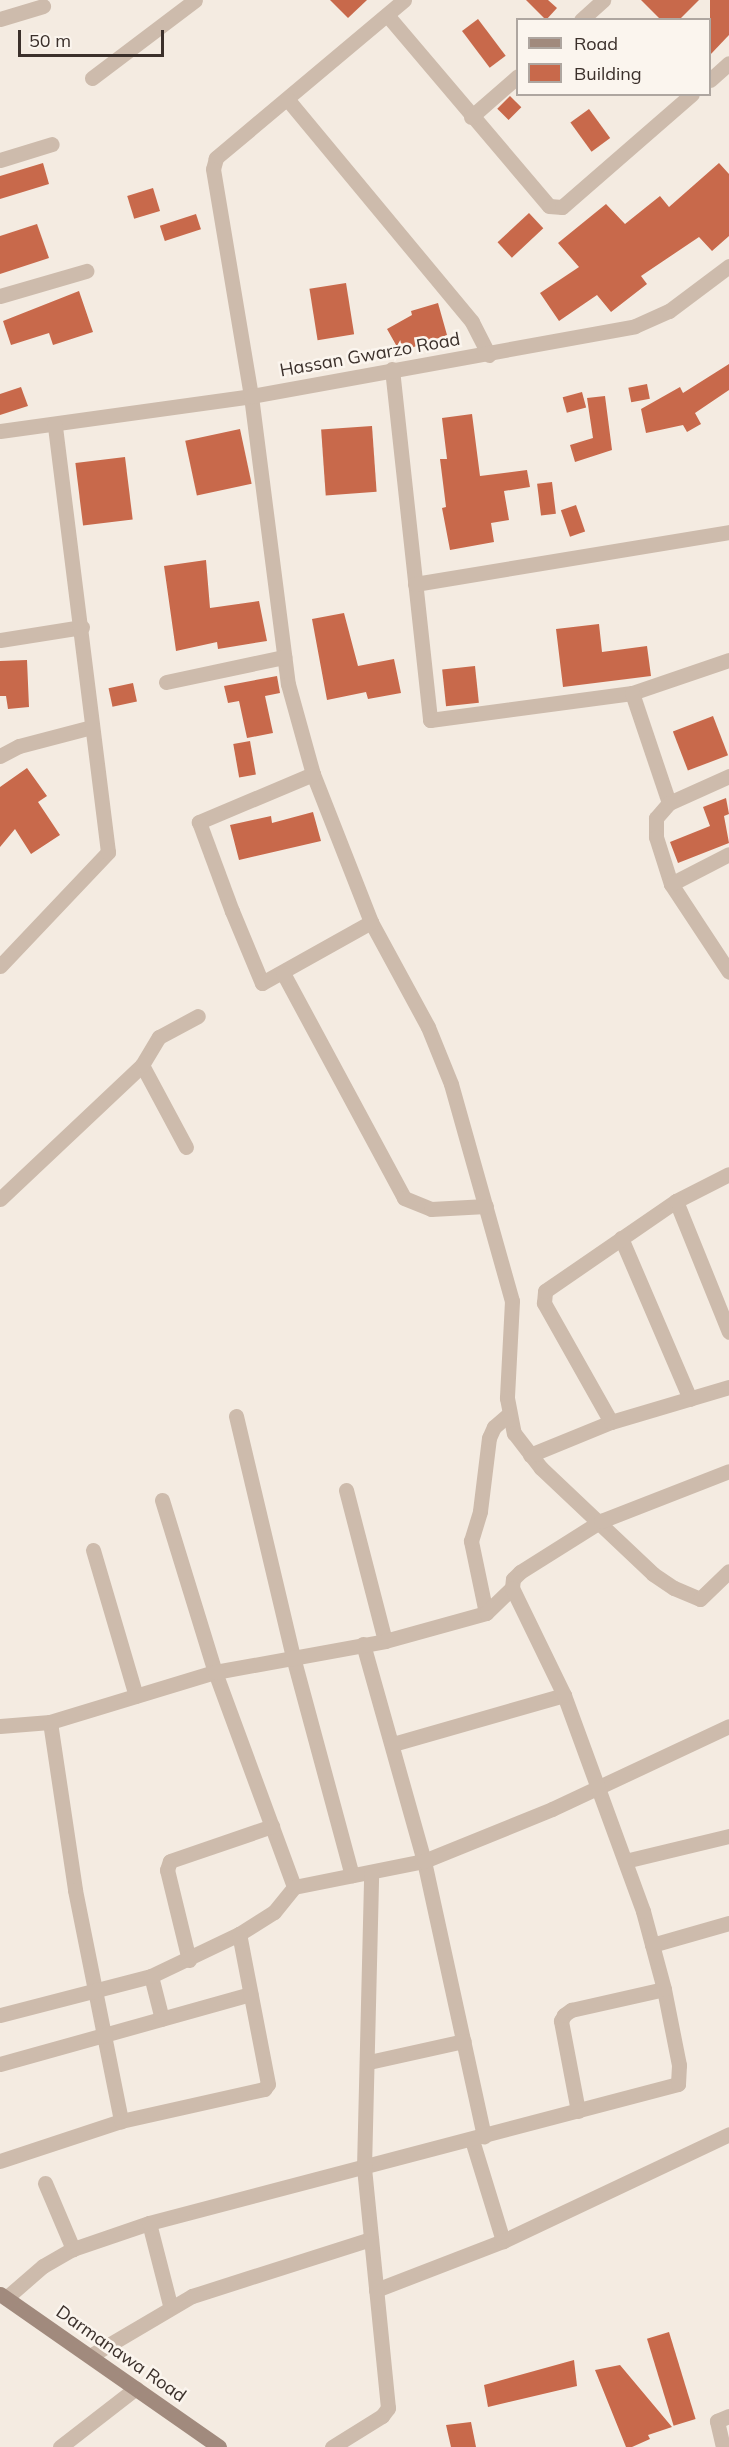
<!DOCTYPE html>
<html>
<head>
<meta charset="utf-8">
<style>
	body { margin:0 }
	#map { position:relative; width:729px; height:2447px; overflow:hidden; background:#f4ebe1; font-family:Mulish,sans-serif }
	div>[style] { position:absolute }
	.building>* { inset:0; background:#c8694b; transform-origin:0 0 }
	.street>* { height:15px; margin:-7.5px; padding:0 7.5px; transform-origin:7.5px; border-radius:7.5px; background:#cdbbac }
	.secondary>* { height:15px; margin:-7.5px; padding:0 7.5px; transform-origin:7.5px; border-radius:7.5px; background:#a18a7d }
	span { translate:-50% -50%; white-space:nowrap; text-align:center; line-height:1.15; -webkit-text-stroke:5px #fbf5ee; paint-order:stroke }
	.street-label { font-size:18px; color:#3b302b }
	.legend { position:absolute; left:516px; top:18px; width:195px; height:78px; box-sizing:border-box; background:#fbf5ee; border:2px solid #aea6a0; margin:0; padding:8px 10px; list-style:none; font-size:18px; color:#3b302b }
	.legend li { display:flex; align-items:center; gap:12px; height:30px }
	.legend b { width:30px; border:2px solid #aea6a0 }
	.scale { position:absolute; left:18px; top:30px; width:146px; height:27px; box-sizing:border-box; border:3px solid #3b302b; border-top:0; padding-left:8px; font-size:18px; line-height:21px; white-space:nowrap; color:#3b302b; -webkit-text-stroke:4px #fbf5ee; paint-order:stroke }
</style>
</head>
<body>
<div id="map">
	<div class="building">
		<i style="clip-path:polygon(330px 0,367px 0,348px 18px)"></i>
		<i style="clip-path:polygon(526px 0,548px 0,557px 8px,546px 20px)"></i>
		<i style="clip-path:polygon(641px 0,699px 0,679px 20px,661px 20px)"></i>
		<i style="clip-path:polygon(710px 0,729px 0,729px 35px,710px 55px)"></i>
		<i style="left:478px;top:19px;width:46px;height:20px;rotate:53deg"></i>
		<i style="left:510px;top:96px;width:16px;height:18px;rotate:45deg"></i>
		<i style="left:589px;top:109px;width:36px;height:23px;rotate:54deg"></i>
		<i style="clip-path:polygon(43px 163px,49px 184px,0 199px,0 176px)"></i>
		<i style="clip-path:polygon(719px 163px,729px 174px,729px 236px,712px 251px,699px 237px,641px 276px,647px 284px,611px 312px,597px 295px,559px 321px,540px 293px,579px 267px,558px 243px,606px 204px,625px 224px,660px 196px,669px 207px)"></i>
		<i style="left:153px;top:188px;width:24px;height:27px;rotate:73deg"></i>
		<i style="left:529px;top:213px;width:21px;height:43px;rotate:47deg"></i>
		<i style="left:196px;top:214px;width:16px;height:38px;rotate:72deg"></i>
		<i style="clip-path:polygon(37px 224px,49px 258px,0 274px,0 236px)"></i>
		<i style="left:346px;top:283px;width:52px;height:37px;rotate:81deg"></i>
		<i style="clip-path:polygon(79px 291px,93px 332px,53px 345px,49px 333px,11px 345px,3px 321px)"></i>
		<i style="clip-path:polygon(438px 303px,447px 335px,400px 352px,387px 329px,412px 315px,411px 311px)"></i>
		<i style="clip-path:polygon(729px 364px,729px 390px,695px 413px,701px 424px,687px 432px,683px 425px,646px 433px,641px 409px,680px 387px,683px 393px)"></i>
		<i style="left:647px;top:384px;width:15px;height:19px;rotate:79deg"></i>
		<i style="clip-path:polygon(21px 387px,28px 406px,0 415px,0 394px)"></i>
		<i style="left:582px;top:392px;width:16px;height:20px;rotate:75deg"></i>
		<i style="clip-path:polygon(605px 396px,612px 450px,575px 462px,570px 445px,593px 438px,587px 398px)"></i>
		<i style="clip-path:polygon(472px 414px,480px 476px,527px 470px,530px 487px,504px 491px,509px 520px,491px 523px,494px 542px,450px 550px,442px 508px,446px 507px,440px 459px,447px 459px,442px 418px)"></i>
		<i style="left:372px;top:426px;width:66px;height:51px;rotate:86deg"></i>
		<i style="left:240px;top:429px;width:56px;height:56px;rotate:78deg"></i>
		<i style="left:125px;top:457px;width:63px;height:50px;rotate:83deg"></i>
		<i style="left:552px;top:482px;width:32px;height:15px;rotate:83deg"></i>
		<i style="left:576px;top:505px;width:28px;height:16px;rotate:71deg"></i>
		<i style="clip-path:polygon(206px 560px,210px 608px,259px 601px,267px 641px,218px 649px,217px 642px,176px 651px,164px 566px)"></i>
		<i style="clip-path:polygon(344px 613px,358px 666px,394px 659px,401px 693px,368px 699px,366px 692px,327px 700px,312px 619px)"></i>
		<i style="clip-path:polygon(599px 624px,602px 652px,647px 646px,651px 676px,563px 687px,556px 629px)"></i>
		<i style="clip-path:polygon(27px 660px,29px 707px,8px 709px,6px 696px,0 696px,0 661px)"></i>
		<i style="left:475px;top:666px;width:37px;height:33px;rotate:84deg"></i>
		<i style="clip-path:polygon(277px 676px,280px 693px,265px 696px,273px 733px,247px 738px,239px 701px,228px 703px,224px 686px)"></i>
		<i style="left:133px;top:683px;width:19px;height:25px;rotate:78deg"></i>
		<i style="left:713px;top:716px;width:42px;height:43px;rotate:69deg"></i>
		<i style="left:250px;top:741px;width:34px;height:17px;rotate:80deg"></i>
		<i style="clip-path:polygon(27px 768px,47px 796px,38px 802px,60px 835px,31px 854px,15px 829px,0 847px,0 787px)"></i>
		<i style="clip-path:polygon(726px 798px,729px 814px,724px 816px,729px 843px,678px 863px,670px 842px,710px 826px,703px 807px)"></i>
		<i style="clip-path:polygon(313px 812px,321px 841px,239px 860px,230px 825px,271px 816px,272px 823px)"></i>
		<i style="left:669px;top:2332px;width:91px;height:23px;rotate:73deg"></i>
		<i style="clip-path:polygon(574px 2360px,577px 2386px,488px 2407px,484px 2385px)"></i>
		<i style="clip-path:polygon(620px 2365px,672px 2427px,648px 2435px,650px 2439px,632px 2447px,626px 2447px,595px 2370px)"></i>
		<i style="clip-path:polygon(471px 2422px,476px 2447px,451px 2447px,446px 2425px)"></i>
	</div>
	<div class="street">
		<i style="left:404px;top:0;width:246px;rotate:140deg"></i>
		<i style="left:216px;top:158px;width:11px;rotate:105deg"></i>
		<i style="left:213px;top:169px;width:230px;rotate:80.5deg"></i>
		<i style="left:251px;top:396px;width:290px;rotate:82.7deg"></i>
		<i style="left:288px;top:684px;width:93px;rotate:74.5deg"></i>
		<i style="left:313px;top:774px;width:159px;rotate:68.6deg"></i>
		<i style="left:371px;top:922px;width:119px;rotate:61.5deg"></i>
		<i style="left:428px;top:1027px;width:61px;rotate:68deg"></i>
		<i style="left:451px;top:1084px;width:225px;rotate:74.3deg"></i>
		<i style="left:512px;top:1301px;width:97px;rotate:93deg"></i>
		<i style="left:507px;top:1398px;width:36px;rotate:79deg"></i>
		<i style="left:514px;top:1433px;width:44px;rotate:52.4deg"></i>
		<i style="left:541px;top:1468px;width:154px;rotate:43.4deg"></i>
		<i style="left:653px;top:1574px;width:25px;rotate:34deg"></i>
		<i style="left:674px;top:1588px;width:28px;rotate:23deg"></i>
		<i style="left:700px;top:1599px;width:40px;rotate:-44deg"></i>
		<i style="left:387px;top:15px;width:250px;rotate:49.7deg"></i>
		<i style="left:549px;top:206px;width:13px;rotate:4deg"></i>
		<i style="left:562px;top:207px;width:172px;rotate:-41deg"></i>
		<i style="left:0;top:19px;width:45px;rotate:-16.8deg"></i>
		<i style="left:581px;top:20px;width:30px;rotate:-42deg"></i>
		<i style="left:92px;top:78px;width:129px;rotate:-37.1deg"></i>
		<i style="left:710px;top:80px;width:25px;rotate:-42deg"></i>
		<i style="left:288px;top:100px;width:288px;rotate:50.3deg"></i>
		<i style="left:472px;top:322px;width:37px;rotate:63deg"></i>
		<i style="left:471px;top:117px;width:62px;rotate:-41.1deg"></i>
		<i style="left:0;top:160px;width:54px;rotate:-17.1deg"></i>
		<i style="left:0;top:296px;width:90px;rotate:-16.2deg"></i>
		<i style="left:392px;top:369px;width:353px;rotate:83.8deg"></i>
		<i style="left:430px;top:720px;width:204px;rotate:-7.6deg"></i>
		<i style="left:632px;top:693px;width:102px;rotate:-18.8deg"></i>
		<i style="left:0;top:431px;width:253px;rotate:-7.9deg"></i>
		<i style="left:251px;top:396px;width:390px;rotate:-10.3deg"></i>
		<i style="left:635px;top:326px;width:37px;rotate:-24deg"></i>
		<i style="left:669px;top:311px;width:75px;rotate:-36.9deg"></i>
		<i style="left:415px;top:584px;width:318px;rotate:-9.4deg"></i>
		<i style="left:0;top:640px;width:83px;rotate:-9deg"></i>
		<i style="left:166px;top:682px;width:121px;rotate:-12deg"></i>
		<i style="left:632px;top:693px;width:116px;rotate:71.4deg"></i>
		<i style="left:0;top:756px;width:21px;rotate:-28deg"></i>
		<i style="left:19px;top:746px;width:75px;rotate:-14.6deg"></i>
		<i style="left:313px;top:774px;width:124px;rotate:157.2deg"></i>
		<i style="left:199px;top:822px;width:95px;rotate:69.7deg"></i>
		<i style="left:232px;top:911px;width:78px;rotate:67.4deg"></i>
		<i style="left:262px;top:983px;width:125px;rotate:-29.2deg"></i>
		<i style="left:729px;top:776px;width:66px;rotate:155.8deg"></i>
		<i style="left:669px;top:803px;width:20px;rotate:131deg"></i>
		<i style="left:656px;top:818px;width:19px;rotate:90deg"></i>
		<i style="left:656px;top:837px;width:49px;rotate:72.3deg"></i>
		<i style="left:671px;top:884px;width:105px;rotate:56.6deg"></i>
		<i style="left:671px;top:884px;width:65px;rotate:-27.3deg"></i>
		<i style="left:0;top:966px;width:157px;rotate:-46.5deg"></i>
		<i style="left:108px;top:852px;width:431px;rotate:-97.1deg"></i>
		<i style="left:283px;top:973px;width:255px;rotate:61.7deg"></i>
		<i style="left:404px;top:1198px;width:29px;rotate:22deg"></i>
		<i style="left:431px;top:1209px;width:55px;rotate:-3.1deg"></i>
		<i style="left:142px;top:1065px;width:93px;rotate:61.8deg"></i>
		<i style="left:0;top:1199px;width:195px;rotate:-43.3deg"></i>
		<i style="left:142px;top:1065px;width:33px;rotate:-59deg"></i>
		<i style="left:159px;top:1037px;width:44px;rotate:-28.3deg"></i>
		<i style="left:676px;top:1201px;width:141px;rotate:68deg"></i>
		<i style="left:621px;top:1238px;width:175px;rotate:66.8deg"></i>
		<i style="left:236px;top:1416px;width:248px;rotate:76.7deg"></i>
		<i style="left:293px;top:1657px;width:226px;rotate:74.9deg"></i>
		<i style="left:611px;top:1422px;width:137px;rotate:-119.4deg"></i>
		<i style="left:544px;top:1303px;width:12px;rotate:-85deg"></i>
		<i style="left:545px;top:1291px;width:159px;rotate:-34.5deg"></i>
		<i style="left:676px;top:1201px;width:59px;rotate:-27deg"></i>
		<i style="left:530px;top:1455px;width:87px;rotate:-22.2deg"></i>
		<i style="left:611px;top:1422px;width:123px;rotate:-16.5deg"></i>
		<i style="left:346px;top:1490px;width:156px;rotate:75.5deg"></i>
		<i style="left:162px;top:1500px;width:180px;rotate:72.9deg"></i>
		<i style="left:215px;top:1672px;width:229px;rotate:69.8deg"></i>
		<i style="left:93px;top:1550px;width:152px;rotate:73.6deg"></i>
		<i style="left:486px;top:1613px;width:74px;rotate:-101.8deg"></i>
		<i style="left:471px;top:1541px;width:31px;rotate:-73deg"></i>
		<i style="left:480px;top:1511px;width:74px;rotate:-83deg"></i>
		<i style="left:489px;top:1438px;width:12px;rotate:-66deg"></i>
		<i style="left:494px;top:1427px;width:18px;rotate:-41deg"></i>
		<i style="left:363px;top:1644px;width:225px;rotate:74.3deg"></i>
		<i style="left:424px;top:1861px;width:282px;rotate:77.7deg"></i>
		<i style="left:50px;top:1722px;width:170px;rotate:81.5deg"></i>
		<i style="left:75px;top:1890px;width:236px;rotate:78.7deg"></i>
		<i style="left:0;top:1726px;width:50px;rotate:-4.6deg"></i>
		<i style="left:50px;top:1722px;width:172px;rotate:-16.9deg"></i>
		<i style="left:215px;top:1672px;width:173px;rotate:-10.3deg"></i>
		<i style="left:385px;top:1641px;width:105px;rotate:-15.5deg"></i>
		<i style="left:486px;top:1613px;width:36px;rotate:-44deg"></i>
		<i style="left:512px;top:1588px;width:9px;rotate:-84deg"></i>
		<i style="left:513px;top:1579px;width:10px;rotate:-45deg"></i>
		<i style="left:520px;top:1572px;width:96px;rotate:-32.2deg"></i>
		<i style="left:601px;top:1521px;width:137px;rotate:-21.3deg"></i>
		<i style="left:393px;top:1744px;width:178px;rotate:-16deg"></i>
		<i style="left:625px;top:1861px;width:107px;rotate:-13.5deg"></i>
		<i style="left:652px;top:1945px;width:80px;rotate:-15.9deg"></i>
		<i style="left:189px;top:1960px;width:93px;rotate:-103.7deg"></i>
		<i style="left:167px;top:1870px;width:9px;rotate:-72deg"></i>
		<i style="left:170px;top:1861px;width:108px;rotate:-18.9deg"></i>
		<i style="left:151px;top:1976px;width:44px;rotate:75.7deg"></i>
		<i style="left:0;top:2015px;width:156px;rotate:-14.5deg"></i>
		<i style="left:151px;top:1976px;width:98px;rotate:-25.5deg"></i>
		<i style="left:239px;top:1934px;width:41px;rotate:-32.2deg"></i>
		<i style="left:274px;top:1912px;width:32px;rotate:-51deg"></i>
		<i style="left:294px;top:1887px;width:133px;rotate:-11.3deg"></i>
		<i style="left:424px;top:1861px;width:138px;rotate:-22.1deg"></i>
		<i style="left:552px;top:1809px;width:195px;rotate:-25.1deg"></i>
		<i style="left:369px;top:2062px;width:97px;rotate:-12.5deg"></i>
		<i style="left:0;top:2064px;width:260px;rotate:-15.6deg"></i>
		<i style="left:578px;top:2111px;width:92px;rotate:-100.7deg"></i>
		<i style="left:561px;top:2021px;width:7px;rotate:-63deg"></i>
		<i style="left:564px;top:2015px;width:9px;rotate:-36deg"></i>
		<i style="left:571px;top:2010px;width:95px;rotate:-12.7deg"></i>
		<i style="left:472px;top:2140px;width:106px;rotate:72.9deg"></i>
		<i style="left:0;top:2161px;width:127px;rotate:-18.3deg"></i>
		<i style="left:121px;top:2121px;width:147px;rotate:-12.6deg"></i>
		<i style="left:264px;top:2089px;width:6px;rotate:-51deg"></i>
		<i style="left:268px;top:2084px;width:153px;rotate:-100.9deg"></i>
		<i style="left:45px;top:2183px;width:72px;rotate:67deg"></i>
		<i style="left:149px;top:2223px;width:85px;rotate:75.6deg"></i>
		<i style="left:376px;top:2290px;width:136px;rotate:-21.1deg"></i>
		<i style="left:503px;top:2241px;width:250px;rotate:-25.3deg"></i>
		<i style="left:6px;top:2298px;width:49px;rotate:-40.9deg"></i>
		<i style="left:43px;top:2266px;width:34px;rotate:-30deg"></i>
		<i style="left:73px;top:2249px;width:80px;rotate:-18.9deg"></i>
		<i style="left:149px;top:2223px;width:547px;rotate:-14.72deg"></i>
		<i style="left:678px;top:2084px;width:19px;rotate:-87deg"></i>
		<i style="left:679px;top:2065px;width:77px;rotate:-101.2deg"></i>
		<i style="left:664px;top:1989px;width:81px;rotate:-105.1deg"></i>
		<i style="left:643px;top:1911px;width:230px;rotate:-110.1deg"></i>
		<i style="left:564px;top:1695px;width:119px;rotate:-115.9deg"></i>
		<i style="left:90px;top:2356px;width:118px;rotate:-30.5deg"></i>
		<i style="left:192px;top:2296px;width:188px;rotate:-17.7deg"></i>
		<i style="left:60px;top:2447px;width:96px;rotate:-37.8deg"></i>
		<i style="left:332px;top:2447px;width:59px;rotate:-31.8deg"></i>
		<i style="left:382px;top:2416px;width:10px;rotate:-53deg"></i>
		<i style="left:388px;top:2408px;width:241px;rotate:-95.7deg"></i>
		<i style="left:364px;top:2168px;width:296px;rotate:-88.6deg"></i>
		<i style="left:723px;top:2447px;width:27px;rotate:-103deg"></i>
		<i style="left:717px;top:2421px;width:13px;rotate:-23deg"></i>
	</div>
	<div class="secondary">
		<i style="left:0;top:2294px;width:267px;rotate:34.9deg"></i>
	</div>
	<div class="street-label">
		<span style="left:370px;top:355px;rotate:-10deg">Hassan Gwarzo Road</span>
		<span style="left:121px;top:2354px;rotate:35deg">Darmanawa Road</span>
	</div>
	<ul class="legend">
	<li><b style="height:8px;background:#a18a7d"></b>Road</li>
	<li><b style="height:16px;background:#c8694b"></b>Building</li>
	</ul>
	<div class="scale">50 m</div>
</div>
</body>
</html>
